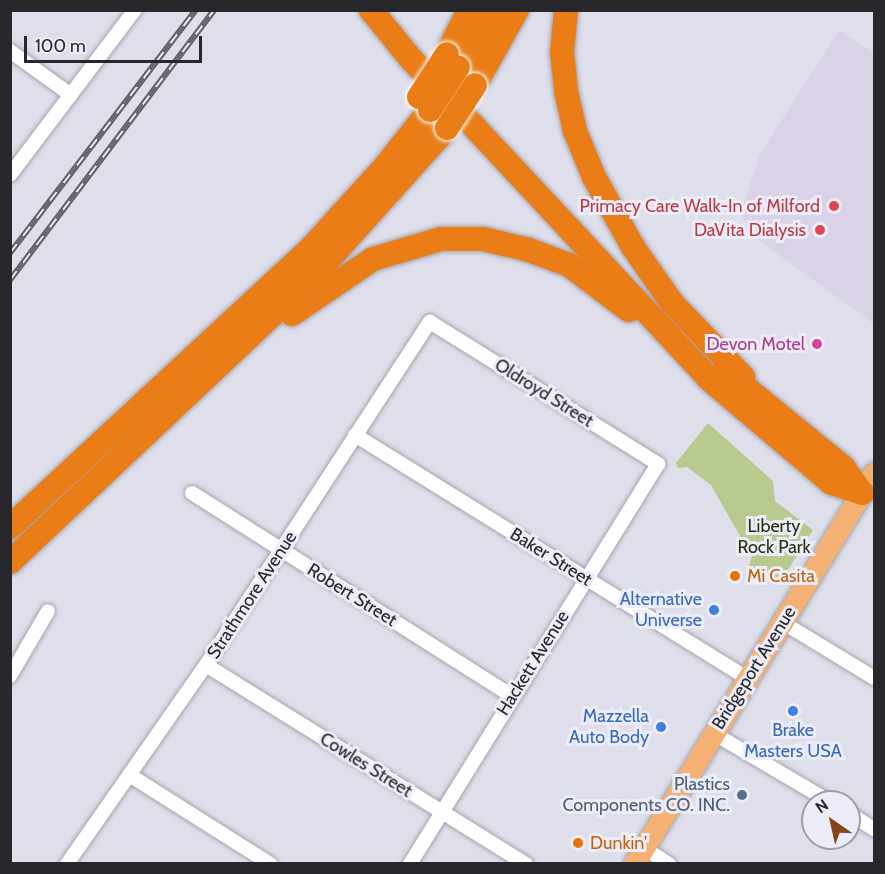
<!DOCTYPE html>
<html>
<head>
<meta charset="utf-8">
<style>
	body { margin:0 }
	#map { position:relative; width:885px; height:874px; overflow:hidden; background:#dfdfeb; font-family:Cabin,sans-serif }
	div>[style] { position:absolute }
	.commercial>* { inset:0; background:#dad3e8 }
	.green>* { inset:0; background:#b9ca8f }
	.roads { filter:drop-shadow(0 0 2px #a5a5b0) drop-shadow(0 0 2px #a5a5b0) }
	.minor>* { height:14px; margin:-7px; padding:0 7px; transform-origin:7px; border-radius:7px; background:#fff }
	.primary>* { height:21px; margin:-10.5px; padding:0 10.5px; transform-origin:10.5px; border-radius:10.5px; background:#f3b174 }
	.motorway>* { height:24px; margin:-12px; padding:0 12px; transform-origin:12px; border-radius:12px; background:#eb7d17 }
	.rail>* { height:6px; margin-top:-3px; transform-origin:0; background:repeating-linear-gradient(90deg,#ecedf8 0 11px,#5f5f67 0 22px); box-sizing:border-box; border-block:2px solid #5f5f67 }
	.bridges { filter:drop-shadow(0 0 2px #fff) drop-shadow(0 0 2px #fff) }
	.motorway-bridge>* { height:24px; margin:-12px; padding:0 12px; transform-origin:12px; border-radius:12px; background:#eb7d17 }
	.dots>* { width:16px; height:16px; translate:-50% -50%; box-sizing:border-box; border:3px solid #ecedf8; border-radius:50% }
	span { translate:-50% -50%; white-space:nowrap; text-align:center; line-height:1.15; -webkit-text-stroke:6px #ecedf8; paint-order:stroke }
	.health-label { font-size:18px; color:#be3a42 }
	.right { translate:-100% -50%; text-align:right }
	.hotel-label { font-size:18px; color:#b23c85 }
	.street-label { font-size:18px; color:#27272c }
	.park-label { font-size:18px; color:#29310f }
	.food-label { font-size:18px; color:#c56008 }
	.left { translate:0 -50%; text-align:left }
	.shop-label { font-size:18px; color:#366cbe }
	.service-label { font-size:18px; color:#4e5e75 }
	.frame { position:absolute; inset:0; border:12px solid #27272c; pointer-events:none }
	.north { position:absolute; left:801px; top:790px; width:60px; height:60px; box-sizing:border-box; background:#ecedf8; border:2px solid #9d9ea6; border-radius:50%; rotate:326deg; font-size:16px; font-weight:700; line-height:24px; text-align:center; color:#27272c }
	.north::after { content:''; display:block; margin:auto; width:21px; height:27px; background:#874416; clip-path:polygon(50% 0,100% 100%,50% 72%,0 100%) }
	.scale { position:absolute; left:24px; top:36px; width:178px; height:27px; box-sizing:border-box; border:3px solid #27272c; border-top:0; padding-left:8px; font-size:18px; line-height:21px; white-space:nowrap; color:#27272c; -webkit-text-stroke:4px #ecedf8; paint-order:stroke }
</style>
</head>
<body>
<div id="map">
	<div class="commercial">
		<i style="clip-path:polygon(839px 30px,874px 53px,874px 324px,762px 243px,740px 214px,761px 152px)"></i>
	</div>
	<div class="green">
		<i style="clip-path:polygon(708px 423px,773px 481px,775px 501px,813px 530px,779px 584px,757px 567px,745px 576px,752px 557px,711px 485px,687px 467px,678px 468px,676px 463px)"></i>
	</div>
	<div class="roads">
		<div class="minor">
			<i style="left:10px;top:51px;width:75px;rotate:35.8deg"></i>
			<i style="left:10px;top:175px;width:207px;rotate:-52.9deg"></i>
			<i style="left:355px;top:435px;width:461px;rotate:31.8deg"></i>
			<i style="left:192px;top:493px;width:379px;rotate:32.4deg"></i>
			<i style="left:782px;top:622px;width:108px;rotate:31.3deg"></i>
			<i style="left:206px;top:665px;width:377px;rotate:31.9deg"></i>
			<i style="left:10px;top:676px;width:75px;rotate:-59.7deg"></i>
			<i style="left:713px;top:733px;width:136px;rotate:30.5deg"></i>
			<i style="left:131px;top:776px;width:165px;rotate:32.3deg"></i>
			<i style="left:849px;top:813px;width:30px;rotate:33deg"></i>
			<i style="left:644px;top:848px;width:30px;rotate:33deg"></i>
			<i style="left:67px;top:864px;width:243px;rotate:-55.1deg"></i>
			<i style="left:206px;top:665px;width:410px;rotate:-56.9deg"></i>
			<i style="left:430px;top:322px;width:269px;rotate:31.9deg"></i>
			<i style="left:658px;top:464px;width:471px;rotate:121.8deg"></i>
		</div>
		<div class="primary">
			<i style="left:634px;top:864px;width:459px;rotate:-58.5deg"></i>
		</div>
		<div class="motorway">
			<i style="left:371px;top:10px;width:63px;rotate:50.8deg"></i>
			<i style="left:411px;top:59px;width:436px;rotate:47deg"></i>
			<i style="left:708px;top:378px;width:162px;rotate:40.3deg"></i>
			<i style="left:832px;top:483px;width:32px;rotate:18deg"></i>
			<i style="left:566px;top:10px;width:42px;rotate:95.4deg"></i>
			<i style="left:562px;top:52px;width:39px;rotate:84deg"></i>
			<i style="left:566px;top:91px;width:41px;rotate:77.3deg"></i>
			<i style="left:575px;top:131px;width:50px;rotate:67.6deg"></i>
			<i style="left:594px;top:177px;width:80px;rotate:60.9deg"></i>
			<i style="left:633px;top:247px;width:68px;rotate:55.1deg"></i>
			<i style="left:672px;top:303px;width:103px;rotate:46.2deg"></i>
			<i style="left:447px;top:54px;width:49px;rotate:-63.4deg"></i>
			<i style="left:458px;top:67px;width:66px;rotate:-59.9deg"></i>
			<i style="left:475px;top:85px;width:86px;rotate:-60.8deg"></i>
			<i style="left:292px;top:314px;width:98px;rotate:-34.2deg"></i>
			<i style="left:373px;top:259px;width:71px;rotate:-16.4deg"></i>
			<i style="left:441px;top:239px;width:42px"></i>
			<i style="left:483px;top:239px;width:47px;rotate:13.4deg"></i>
			<i style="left:529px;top:250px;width:43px;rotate:20.6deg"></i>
			<i style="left:569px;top:265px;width:75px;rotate:36.9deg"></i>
			<i style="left:724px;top:370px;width:154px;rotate:39.2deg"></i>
			<i style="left:843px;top:467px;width:32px;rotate:54deg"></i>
			<i style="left:10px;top:527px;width:412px;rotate:-42.8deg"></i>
			<i style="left:312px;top:247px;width:107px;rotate:-47.7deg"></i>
			<i style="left:384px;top:168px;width:74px;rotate:-51.6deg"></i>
			<i style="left:10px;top:562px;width:417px;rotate:-43.3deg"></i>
			<i style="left:314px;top:276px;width:199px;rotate:-48.1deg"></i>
		</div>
	</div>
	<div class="rail">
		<i style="left:10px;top:253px;width:306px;rotate:-52.6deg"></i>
		<i style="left:10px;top:280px;width:338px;rotate:-52.9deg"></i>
	</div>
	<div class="bridges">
		<div class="motorway-bridge">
			<i style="left:419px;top:97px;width:51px;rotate:-56.9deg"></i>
			<i style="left:430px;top:110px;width:51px;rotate:-56.9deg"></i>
			<i style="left:447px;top:128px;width:51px;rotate:-56.9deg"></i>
		</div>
	</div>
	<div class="dots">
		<i style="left:834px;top:206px;background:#e0444e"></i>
		<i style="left:820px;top:230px;background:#e0444e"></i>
		<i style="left:817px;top:344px;background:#d1479c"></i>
		<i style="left:735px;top:576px;background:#e8710a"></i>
		<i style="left:714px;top:610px;background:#3f7fe0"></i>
		<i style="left:793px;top:711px;background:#3f7fe0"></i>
		<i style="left:661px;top:727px;background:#3f7fe0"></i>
		<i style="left:742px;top:795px;background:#5c6f8a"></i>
		<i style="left:578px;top:843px;background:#e8710a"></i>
	</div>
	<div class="health-label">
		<span class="right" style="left:820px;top:206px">Primacy Care Walk-In of Milford</span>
		<span class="right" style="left:806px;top:230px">DaVita Dialysis</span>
	</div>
	<div class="hotel-label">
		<span class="right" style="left:805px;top:344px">Devon Motel</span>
	</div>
	<div class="street-label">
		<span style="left:544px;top:393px;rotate:32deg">Oldroyd Street</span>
		<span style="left:551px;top:557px;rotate:32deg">Baker Street</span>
		<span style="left:252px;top:595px;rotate:-57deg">Strathmore Avenue</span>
		<span style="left:352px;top:595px;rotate:32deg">Robert Street</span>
		<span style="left:533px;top:663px;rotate:-58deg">Hackett Avenue</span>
		<span style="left:754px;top:668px;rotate:-58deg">Bridgeport Avenue</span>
		<span style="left:366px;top:765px;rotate:32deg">Cowles Street</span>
	</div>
	<div class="park-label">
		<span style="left:774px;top:537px">Liberty<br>Rock Park</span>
	</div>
	<div class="food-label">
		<span class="left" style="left:747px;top:576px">Mi Casita</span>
		<span class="left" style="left:590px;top:843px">Dunkin'</span>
	</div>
	<div class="shop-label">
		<span class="right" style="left:702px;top:610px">Alternative<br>Universe</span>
		<span class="right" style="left:649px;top:727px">Mazzella<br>Auto Body</span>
		<span style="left:793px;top:741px">Brake<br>Masters USA</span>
	</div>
	<div class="service-label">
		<span class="right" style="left:730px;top:795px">Plastics<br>Components CO. INC.</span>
	</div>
	<div class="frame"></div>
	<div class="north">N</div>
	<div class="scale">100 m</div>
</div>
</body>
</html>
